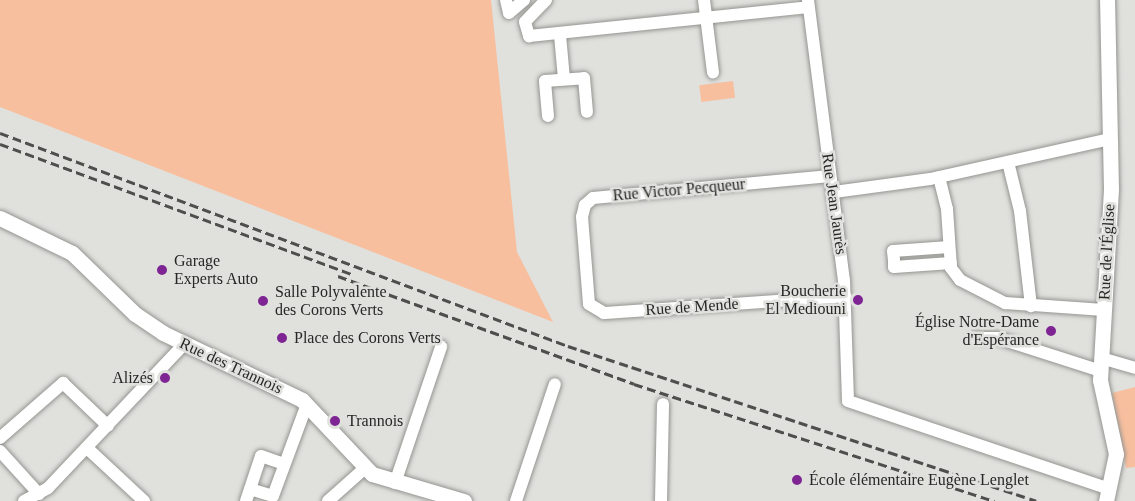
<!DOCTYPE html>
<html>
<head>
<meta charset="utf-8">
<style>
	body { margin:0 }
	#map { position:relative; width:1135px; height:501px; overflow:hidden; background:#e0e0dd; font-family:"Times New Roman",serif }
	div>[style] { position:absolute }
	.green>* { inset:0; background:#f7bf9e; transform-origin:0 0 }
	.roads { filter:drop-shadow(0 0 2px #949491) drop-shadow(0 0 2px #949491) }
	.minor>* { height:12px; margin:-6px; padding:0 6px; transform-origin:6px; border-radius:6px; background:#fff }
	.tertiary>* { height:15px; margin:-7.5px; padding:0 7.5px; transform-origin:7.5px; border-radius:7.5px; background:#fff }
	.rail>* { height:3px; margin-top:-1.5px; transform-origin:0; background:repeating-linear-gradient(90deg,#4e4e4c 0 9px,transparent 0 13.5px) }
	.dots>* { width:16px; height:16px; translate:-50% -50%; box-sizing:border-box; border:3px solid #e0e0dd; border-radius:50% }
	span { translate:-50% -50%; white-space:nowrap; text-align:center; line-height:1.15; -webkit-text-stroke:5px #e0e0dd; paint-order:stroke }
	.street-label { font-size:16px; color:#272726 }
	.poi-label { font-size:16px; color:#272726 }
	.left { translate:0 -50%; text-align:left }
	.right { translate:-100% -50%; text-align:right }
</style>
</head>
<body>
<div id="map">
	<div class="green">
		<i style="clip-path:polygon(0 0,491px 0,517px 252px,553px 322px,0 107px)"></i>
		<i style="left:733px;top:81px;width:17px;height:34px;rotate:83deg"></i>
		<i style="clip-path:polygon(1135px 387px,1135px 467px,1126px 468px,1112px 393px)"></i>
	</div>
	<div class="roads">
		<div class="minor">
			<i style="left:506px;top:0;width:13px;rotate:77deg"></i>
			<i style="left:509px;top:13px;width:20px;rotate:-41deg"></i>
			<i style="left:546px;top:0;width:30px;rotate:134deg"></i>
			<i style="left:525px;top:22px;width:15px;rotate:74deg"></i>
			<i style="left:529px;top:36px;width:281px;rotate:-5.9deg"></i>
			<i style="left:704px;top:0;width:73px;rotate:82.9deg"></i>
			<i style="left:808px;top:0;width:282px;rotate:82.7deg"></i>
			<i style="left:844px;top:280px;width:121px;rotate:88.1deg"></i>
			<i style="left:848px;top:401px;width:276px;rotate:18.6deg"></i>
			<i style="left:560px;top:35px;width:44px;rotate:84.8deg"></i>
			<i style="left:548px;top:116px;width:35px;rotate:-95deg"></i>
			<i style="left:545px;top:81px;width:39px;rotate:-4deg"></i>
			<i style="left:584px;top:78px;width:34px;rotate:85deg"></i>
			<i style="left:1008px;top:162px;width:50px;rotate:76.2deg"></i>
			<i style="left:1020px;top:211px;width:96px;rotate:83.4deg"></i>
			<i style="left:830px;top:176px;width:238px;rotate:174.7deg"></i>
			<i style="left:593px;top:198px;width:11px;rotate:139deg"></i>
			<i style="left:585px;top:205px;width:12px;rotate:104deg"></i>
			<i style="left:582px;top:217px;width:87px;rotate:85.4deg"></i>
			<i style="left:589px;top:304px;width:17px;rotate:31deg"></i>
			<i style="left:604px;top:313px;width:242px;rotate:-4deg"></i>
			<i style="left:939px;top:177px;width:33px;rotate:76deg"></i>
			<i style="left:947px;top:209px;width:59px;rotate:86.1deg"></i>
			<i style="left:951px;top:268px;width:15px;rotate:53deg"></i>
			<i style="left:960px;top:280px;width:51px;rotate:27.1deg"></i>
			<i style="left:1005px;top:303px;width:99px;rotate:4deg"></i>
			<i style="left:834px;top:192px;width:97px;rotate:-7.7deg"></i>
			<i style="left:930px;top:179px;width:185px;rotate:-12.5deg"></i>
			<i style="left:949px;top:247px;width:56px;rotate:175.9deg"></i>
			<i style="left:893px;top:251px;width:9px;rotate:84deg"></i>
			<i style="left:894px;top:260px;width:7px;rotate:90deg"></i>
			<i style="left:894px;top:267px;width:57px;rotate:-4deg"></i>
			<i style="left:974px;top:338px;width:24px"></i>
			<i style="left:998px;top:338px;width:108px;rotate:17.8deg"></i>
			<i style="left:1101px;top:358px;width:35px;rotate:16deg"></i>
			<i style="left:0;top:438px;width:84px;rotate:-41.1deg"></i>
			<i style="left:63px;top:383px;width:62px;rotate:43.7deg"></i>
			<i style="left:87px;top:448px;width:78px;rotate:42.9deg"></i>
			<i style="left:0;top:451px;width:58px;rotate:47.8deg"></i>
			<i style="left:395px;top:483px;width:144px;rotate:-71.3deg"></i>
			<i style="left:250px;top:489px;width:24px;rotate:17deg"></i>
			<i style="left:273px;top:496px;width:98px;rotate:-69.7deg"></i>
			<i style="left:24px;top:501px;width:27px;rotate:-28deg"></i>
			<i style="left:48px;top:488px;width:198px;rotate:-46.6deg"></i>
			<i style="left:246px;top:501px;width:47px;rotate:-71.6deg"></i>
			<i style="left:261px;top:456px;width:24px;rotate:19deg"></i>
			<i style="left:328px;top:501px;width:50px;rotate:-41.7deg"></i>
			<i style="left:516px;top:501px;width:123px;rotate:-71.6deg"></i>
			<i style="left:661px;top:501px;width:97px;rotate:-88.8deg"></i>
		</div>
		<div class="tertiary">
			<i style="left:0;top:218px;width:80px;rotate:25.9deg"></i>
			<i style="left:72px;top:253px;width:88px;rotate:44.1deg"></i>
			<i style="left:135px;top:314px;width:34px;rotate:34deg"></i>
			<i style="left:163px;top:333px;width:154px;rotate:25.7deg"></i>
			<i style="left:302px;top:400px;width:102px;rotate:46.6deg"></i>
			<i style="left:372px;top:474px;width:96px;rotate:16.4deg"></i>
			<i style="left:1106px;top:501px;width:48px;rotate:-78deg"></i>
			<i style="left:1116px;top:454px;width:76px;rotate:-102.2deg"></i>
			<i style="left:1100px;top:380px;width:191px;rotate:-86.7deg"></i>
			<i style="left:1111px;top:189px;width:189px;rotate:-91.2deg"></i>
		</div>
	</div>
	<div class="rail">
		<i style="left:0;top:133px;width:607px;rotate:20.56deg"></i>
		<i style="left:568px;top:346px;width:493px;rotate:18.3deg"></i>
		<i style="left:0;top:144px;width:375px;rotate:20.3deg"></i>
		<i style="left:338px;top:276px;width:315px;rotate:20deg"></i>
		<i style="left:634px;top:384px;width:379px;rotate:18deg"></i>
	</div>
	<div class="dots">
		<i style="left:162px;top:270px;background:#7e2593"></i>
		<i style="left:858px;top:300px;background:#7e2593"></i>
		<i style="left:263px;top:301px;background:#7e2593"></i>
		<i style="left:1051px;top:331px;background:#7e2593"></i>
		<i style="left:282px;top:338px;background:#7e2593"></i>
		<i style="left:165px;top:378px;background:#7e2593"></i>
		<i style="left:335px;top:421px;background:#7e2593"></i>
		<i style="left:797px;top:480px;background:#7e2593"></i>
	</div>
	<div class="street-label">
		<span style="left:679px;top:190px;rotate:-5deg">Rue Victor Pecqueur</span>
		<span style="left:834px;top:204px;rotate:82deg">Rue Jean Jaurès</span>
		<span style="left:1107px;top:252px;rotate:-87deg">Rue de l'Église</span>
		<span style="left:692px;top:307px;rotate:-4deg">Rue de Mende</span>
		<span style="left:231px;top:366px;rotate:25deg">Rue des Trannois</span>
	</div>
	<div class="poi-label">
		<span class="left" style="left:174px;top:270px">Garage<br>Experts Auto</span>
		<span class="right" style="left:846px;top:300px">Boucherie<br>El Mediouni</span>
		<span class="left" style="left:275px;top:301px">Salle Polyvalente<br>des Corons Verts</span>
		<span class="right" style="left:1039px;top:331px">Église Notre-Dame<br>d'Espérance</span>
		<span class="left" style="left:294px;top:338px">Place des Corons Verts</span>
		<span class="right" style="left:153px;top:378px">Alizés</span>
		<span class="left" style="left:347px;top:421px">Trannois</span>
		<span class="left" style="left:809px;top:480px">École élémentaire Eugène Lenglet</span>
	</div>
</div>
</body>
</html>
